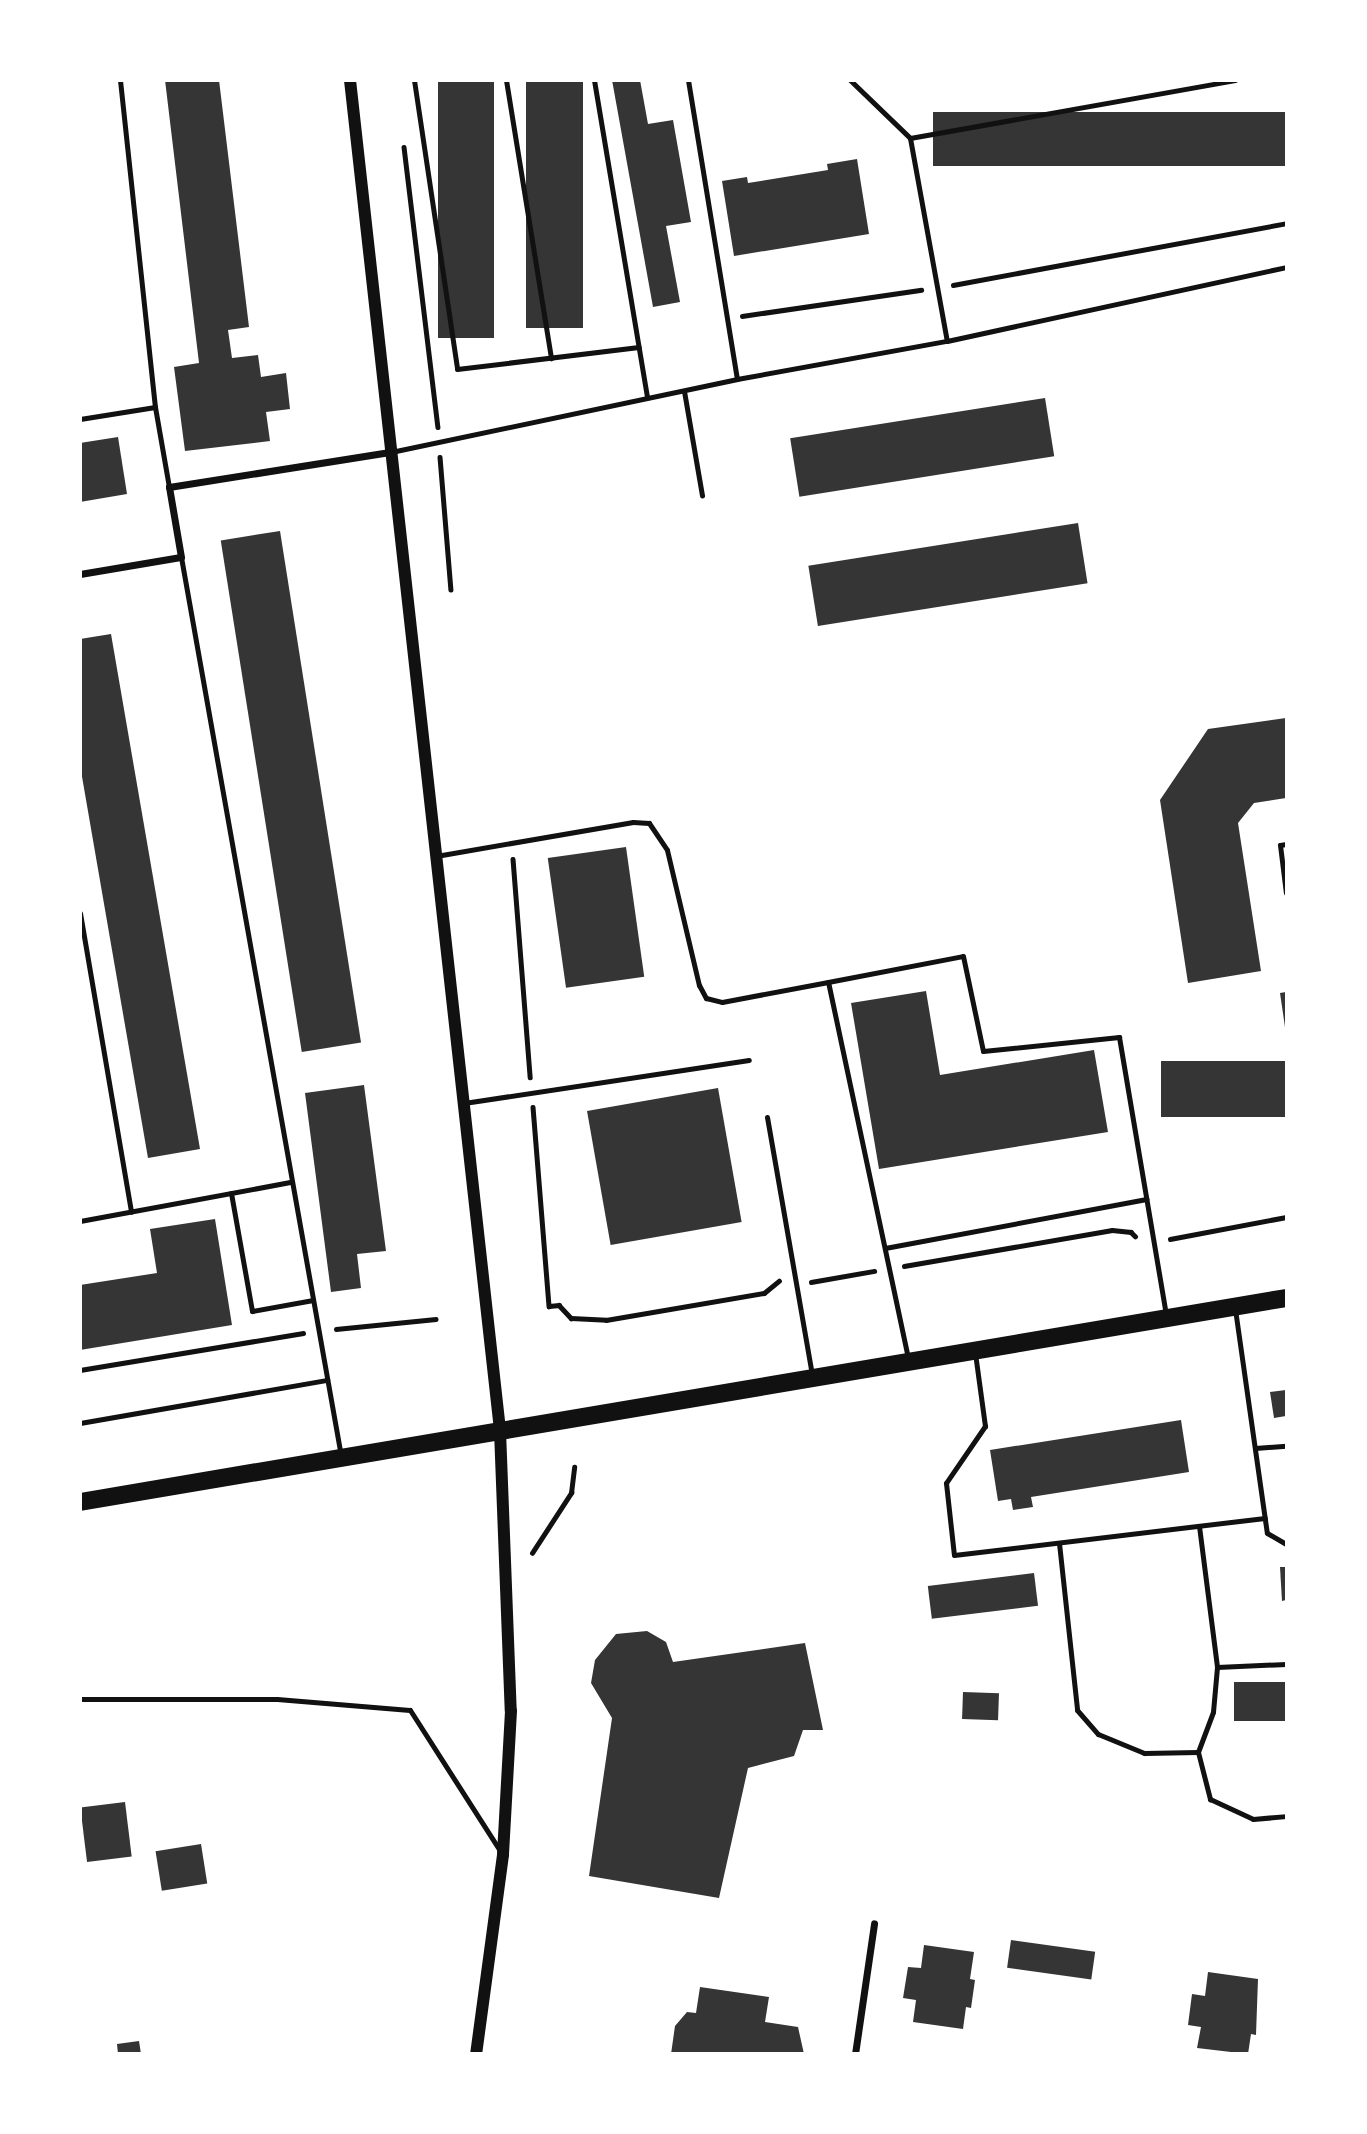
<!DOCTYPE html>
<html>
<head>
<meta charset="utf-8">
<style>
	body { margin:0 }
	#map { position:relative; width:1367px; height:2134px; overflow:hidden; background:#fff; font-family:Barlow,sans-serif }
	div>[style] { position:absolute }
	.building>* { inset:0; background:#353535; transform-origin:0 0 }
	.path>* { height:4.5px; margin:-2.25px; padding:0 2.25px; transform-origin:2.25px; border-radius:2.25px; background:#111 }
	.service>* { height:5px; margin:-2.5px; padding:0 2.5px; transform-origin:2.5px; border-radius:2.5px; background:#111 }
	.minor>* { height:7px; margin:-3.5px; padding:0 3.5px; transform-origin:3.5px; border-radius:3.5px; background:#111 }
	.tertiary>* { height:12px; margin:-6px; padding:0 6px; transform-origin:6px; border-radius:6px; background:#111 }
	.primary>* { height:18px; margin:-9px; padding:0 9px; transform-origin:9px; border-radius:9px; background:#111 }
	span { translate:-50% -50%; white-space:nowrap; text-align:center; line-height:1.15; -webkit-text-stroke:6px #fff; paint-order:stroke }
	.frame { position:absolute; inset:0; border:82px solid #fff; pointer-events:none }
</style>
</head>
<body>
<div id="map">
	<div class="building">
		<i style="clip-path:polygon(165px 80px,219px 80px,249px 327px,228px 330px,232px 358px,258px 355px,261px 377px,286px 373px,290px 409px,266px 412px,270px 441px,185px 451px,174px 367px,199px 363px)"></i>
		<i style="left:438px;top:80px;width:56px;height:258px"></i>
		<i style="left:526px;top:80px;width:57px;height:248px"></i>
		<i style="clip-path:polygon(612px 80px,640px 80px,648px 124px,673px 120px,691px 222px,666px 226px,680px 302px,653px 307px)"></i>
		<i style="left:1286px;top:112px;width:54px;height:353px;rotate:90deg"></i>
		<i style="clip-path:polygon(857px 159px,869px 234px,734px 256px,722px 181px,747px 177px,748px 183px,828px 170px,827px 164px)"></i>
		<i style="left:1045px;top:398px;width:59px;height:258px;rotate:81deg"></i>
		<i style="clip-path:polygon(118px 437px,127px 494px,80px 502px,80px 443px)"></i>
		<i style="left:1078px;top:523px;width:61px;height:273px;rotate:81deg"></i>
		<i style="left:280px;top:531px;width:518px;height:60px;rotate:81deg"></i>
		<i style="clip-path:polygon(111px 634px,200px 1149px,148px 1158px,80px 765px,80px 639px)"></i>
		<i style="clip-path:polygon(1286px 718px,1286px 798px,1254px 803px,1238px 823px,1261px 971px,1188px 983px,1160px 800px,1208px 729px)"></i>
		<i style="left:626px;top:847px;width:131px;height:79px;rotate:82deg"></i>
		<i style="clip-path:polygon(926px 991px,940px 1075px,1094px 1050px,1108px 1132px,879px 1169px,851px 1003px)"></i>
		<i style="clip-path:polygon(1286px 992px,1286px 1027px,1285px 1027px,1280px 993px)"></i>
		<i style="left:1286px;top:1061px;width:56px;height:125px;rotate:90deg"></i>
		<i style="clip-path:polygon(364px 1085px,386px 1251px,357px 1254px,361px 1288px,331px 1292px,305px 1093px)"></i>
		<i style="left:718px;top:1088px;width:136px;height:133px;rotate:80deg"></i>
		<i style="clip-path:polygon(215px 1219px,232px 1325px,80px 1350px,80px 1285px,157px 1273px,150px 1229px)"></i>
		<i style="clip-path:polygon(1286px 1390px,1286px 1416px,1274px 1418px,1270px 1392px)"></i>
		<i style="clip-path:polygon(1181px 1420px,1189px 1472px,1031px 1497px,1033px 1507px,1013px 1510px,1011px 1499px,998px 1501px,990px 1450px)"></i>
		<i style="clip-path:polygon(1280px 1567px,1286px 1567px,1286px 1600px,1282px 1601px)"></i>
		<i style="left:1034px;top:1573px;width:33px;height:107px;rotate:83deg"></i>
		<i style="clip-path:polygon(647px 1631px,666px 1642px,673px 1662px,805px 1643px,823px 1730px,803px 1730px,794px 1756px,748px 1768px,719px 1898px,589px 1876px,612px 1718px,591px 1683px,595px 1660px,616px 1634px)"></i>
		<i style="left:1286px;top:1682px;width:39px;height:52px;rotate:90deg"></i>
		<i style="left:963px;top:1692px;width:36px;height:27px;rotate:2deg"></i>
		<i style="left:125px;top:1802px;width:55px;height:45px;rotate:83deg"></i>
		<i style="left:201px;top:1844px;width:40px;height:46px;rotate:81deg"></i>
		<i style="left:1011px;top:1940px;width:85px;height:28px;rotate:8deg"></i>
		<i style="clip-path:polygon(924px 1945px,974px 1952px,970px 1979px,975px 1980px,971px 2008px,966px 2007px,963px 2029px,913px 2022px,916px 2000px,903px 1998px,908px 1967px,921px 1968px)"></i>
		<i style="clip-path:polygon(1208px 1972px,1258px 1979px,1256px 2035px,1251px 2034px,1248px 2054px,1197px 2048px,1201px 2027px,1188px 2025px,1192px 1994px,1205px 1996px)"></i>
		<i style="clip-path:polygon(700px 1987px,769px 1997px,765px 2022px,798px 2027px,804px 2054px,671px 2054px,675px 2026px,687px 2012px,696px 2013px)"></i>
		<i style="clip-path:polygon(139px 2041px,141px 2054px,118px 2054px,117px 2044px)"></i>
	</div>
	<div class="path">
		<i style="left:404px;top:147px;width:282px;rotate:83.1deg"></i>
		<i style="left:953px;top:285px;width:339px;rotate:-10.5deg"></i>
		<i style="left:742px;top:316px;width:181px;rotate:-8.3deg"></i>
		<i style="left:440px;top:457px;width:133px;rotate:85.3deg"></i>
		<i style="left:513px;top:859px;width:219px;rotate:85.5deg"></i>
		<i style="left:533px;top:1107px;width:200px;rotate:85.4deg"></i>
		<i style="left:549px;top:1306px;width:10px;rotate:-6deg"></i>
		<i style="left:559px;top:1305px;width:18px;rotate:47deg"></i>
		<i style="left:571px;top:1318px;width:35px;rotate:3deg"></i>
		<i style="left:606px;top:1320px;width:160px;rotate:-9.7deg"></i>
		<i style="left:764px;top:1293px;width:19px;rotate:-39deg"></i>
		<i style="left:1170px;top:1239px;width:118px;rotate:-10.7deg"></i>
		<i style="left:904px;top:1266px;width:211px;rotate:-9.8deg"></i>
		<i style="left:1112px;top:1230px;width:19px;rotate:6deg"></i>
		<i style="left:1131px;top:1232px;width:6px;rotate:45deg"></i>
		<i style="left:811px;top:1282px;width:64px;rotate:-9.9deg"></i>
		<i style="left:336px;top:1329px;width:100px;rotate:-5.7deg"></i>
		<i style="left:80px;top:1370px;width:226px;rotate:-9.4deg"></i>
		<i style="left:532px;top:1553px;width:72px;rotate:-57deg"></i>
		<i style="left:571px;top:1493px;width:26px;rotate:-83deg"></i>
	</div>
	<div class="service">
		<i style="left:120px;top:80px;width:329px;rotate:83.9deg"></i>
		<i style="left:155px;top:407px;width:81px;rotate:80.1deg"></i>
		<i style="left:414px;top:80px;width:292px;rotate:81.5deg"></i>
		<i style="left:457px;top:369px;width:183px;rotate:-6.9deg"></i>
		<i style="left:506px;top:80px;width:282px;rotate:80.8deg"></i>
		<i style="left:594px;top:80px;width:322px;rotate:80.5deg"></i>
		<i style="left:688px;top:80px;width:303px;rotate:80.7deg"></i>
		<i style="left:850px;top:80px;width:83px;rotate:44deg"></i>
		<i style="left:910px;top:138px;width:330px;rotate:-10.1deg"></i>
		<i style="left:910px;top:138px;width:206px;rotate:79.7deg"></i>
		<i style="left:684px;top:391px;width:106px;rotate:80.2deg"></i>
		<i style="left:80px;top:419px;width:76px;rotate:-9.1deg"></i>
		<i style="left:391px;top:452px;width:354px;rotate:-11.9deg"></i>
		<i style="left:737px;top:379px;width:213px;rotate:-10.3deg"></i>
		<i style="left:947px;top:341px;width:347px;rotate:-12.3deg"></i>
		<i style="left:181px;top:557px;width:913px;rotate:79.91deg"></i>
		<i style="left:1286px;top:844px;width:6px;rotate:171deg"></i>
		<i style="left:1280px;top:845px;width:48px;rotate:82.9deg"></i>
		<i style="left:436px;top:856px;width:200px;rotate:-9.8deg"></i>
		<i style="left:633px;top:822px;width:16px;rotate:4deg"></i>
		<i style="left:649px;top:823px;width:32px;rotate:56deg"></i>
		<i style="left:667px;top:850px;width:139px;rotate:76.7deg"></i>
		<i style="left:699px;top:985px;width:15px;rotate:62deg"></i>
		<i style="left:706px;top:998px;width:16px;rotate:14deg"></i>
		<i style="left:722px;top:1002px;width:108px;rotate:-10.7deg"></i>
		<i style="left:80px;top:913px;width:303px;rotate:80.3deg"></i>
		<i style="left:464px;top:1103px;width:288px;rotate:-8.6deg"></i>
		<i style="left:767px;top:1117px;width:263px;rotate:80.1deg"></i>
		<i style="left:231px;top:1193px;width:120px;rotate:79.9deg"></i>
		<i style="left:252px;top:1311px;width:62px;rotate:-10.2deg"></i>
		<i style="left:80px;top:1221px;width:215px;rotate:-10.5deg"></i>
		<i style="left:885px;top:1248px;width:266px;rotate:-10.6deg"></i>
		<i style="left:1235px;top:1309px;width:226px;rotate:81.9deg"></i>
		<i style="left:1267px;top:1533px;width:22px;rotate:30deg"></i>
		<i style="left:975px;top:1353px;width:74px;rotate:82.2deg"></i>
		<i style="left:985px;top:1426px;width:69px;rotate:124.4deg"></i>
		<i style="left:946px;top:1483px;width:72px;rotate:83.7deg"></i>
		<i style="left:954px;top:1555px;width:313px;rotate:-6.8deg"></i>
		<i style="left:908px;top:1358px;width:384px;rotate:-102deg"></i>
		<i style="left:828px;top:982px;width:137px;rotate:-10.9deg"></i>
		<i style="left:963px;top:956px;width:97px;rotate:78.1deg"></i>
		<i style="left:983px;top:1051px;width:137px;rotate:-5.9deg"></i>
		<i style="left:1119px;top:1037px;width:282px;rotate:80.4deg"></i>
		<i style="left:80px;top:1423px;width:251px;rotate:-9.9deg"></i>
		<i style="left:1255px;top:1448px;width:31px;rotate:-4deg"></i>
		<i style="left:1199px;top:1526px;width:142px;rotate:82.7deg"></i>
		<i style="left:1217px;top:1667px;width:69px;rotate:-2.5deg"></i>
		<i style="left:1059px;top:1543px;width:168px;rotate:83.8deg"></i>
		<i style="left:1077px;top:1710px;width:32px;rotate:49deg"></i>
		<i style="left:1098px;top:1734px;width:50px;rotate:22.4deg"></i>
		<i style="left:1144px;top:1753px;width:54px;rotate:-1.1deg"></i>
		<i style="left:1217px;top:1667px;width:45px;rotate:95.1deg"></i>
		<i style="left:1213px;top:1712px;width:43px;rotate:110.6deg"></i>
		<i style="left:1198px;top:1752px;width:49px;rotate:75.7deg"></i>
		<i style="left:1210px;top:1799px;width:47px;rotate:24.9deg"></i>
		<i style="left:1253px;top:1819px;width:33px;rotate:-5deg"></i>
		<i style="left:80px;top:1699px;width:197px"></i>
		<i style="left:277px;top:1699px;width:133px;rotate:4.7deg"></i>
		<i style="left:410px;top:1710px;width:167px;rotate:57.4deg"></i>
	</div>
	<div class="minor">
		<i style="left:80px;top:574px;width:102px;rotate:-9.6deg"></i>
		<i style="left:181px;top:557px;width:71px;rotate:-99.7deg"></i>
		<i style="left:169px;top:487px;width:225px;rotate:-9deg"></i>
		<i style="left:855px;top:2054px;width:132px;rotate:-81.7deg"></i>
	</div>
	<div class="tertiary">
		<i style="left:350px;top:80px;width:1359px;rotate:83.66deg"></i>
		<i style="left:500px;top:1431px;width:280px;rotate:87.8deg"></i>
		<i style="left:511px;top:1711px;width:144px;rotate:93.2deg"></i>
		<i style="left:503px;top:1855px;width:201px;rotate:97.7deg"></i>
	</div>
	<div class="primary">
		<i style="left:80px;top:1502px;width:1223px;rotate:-9.6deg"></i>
	</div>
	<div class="frame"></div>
</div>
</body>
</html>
